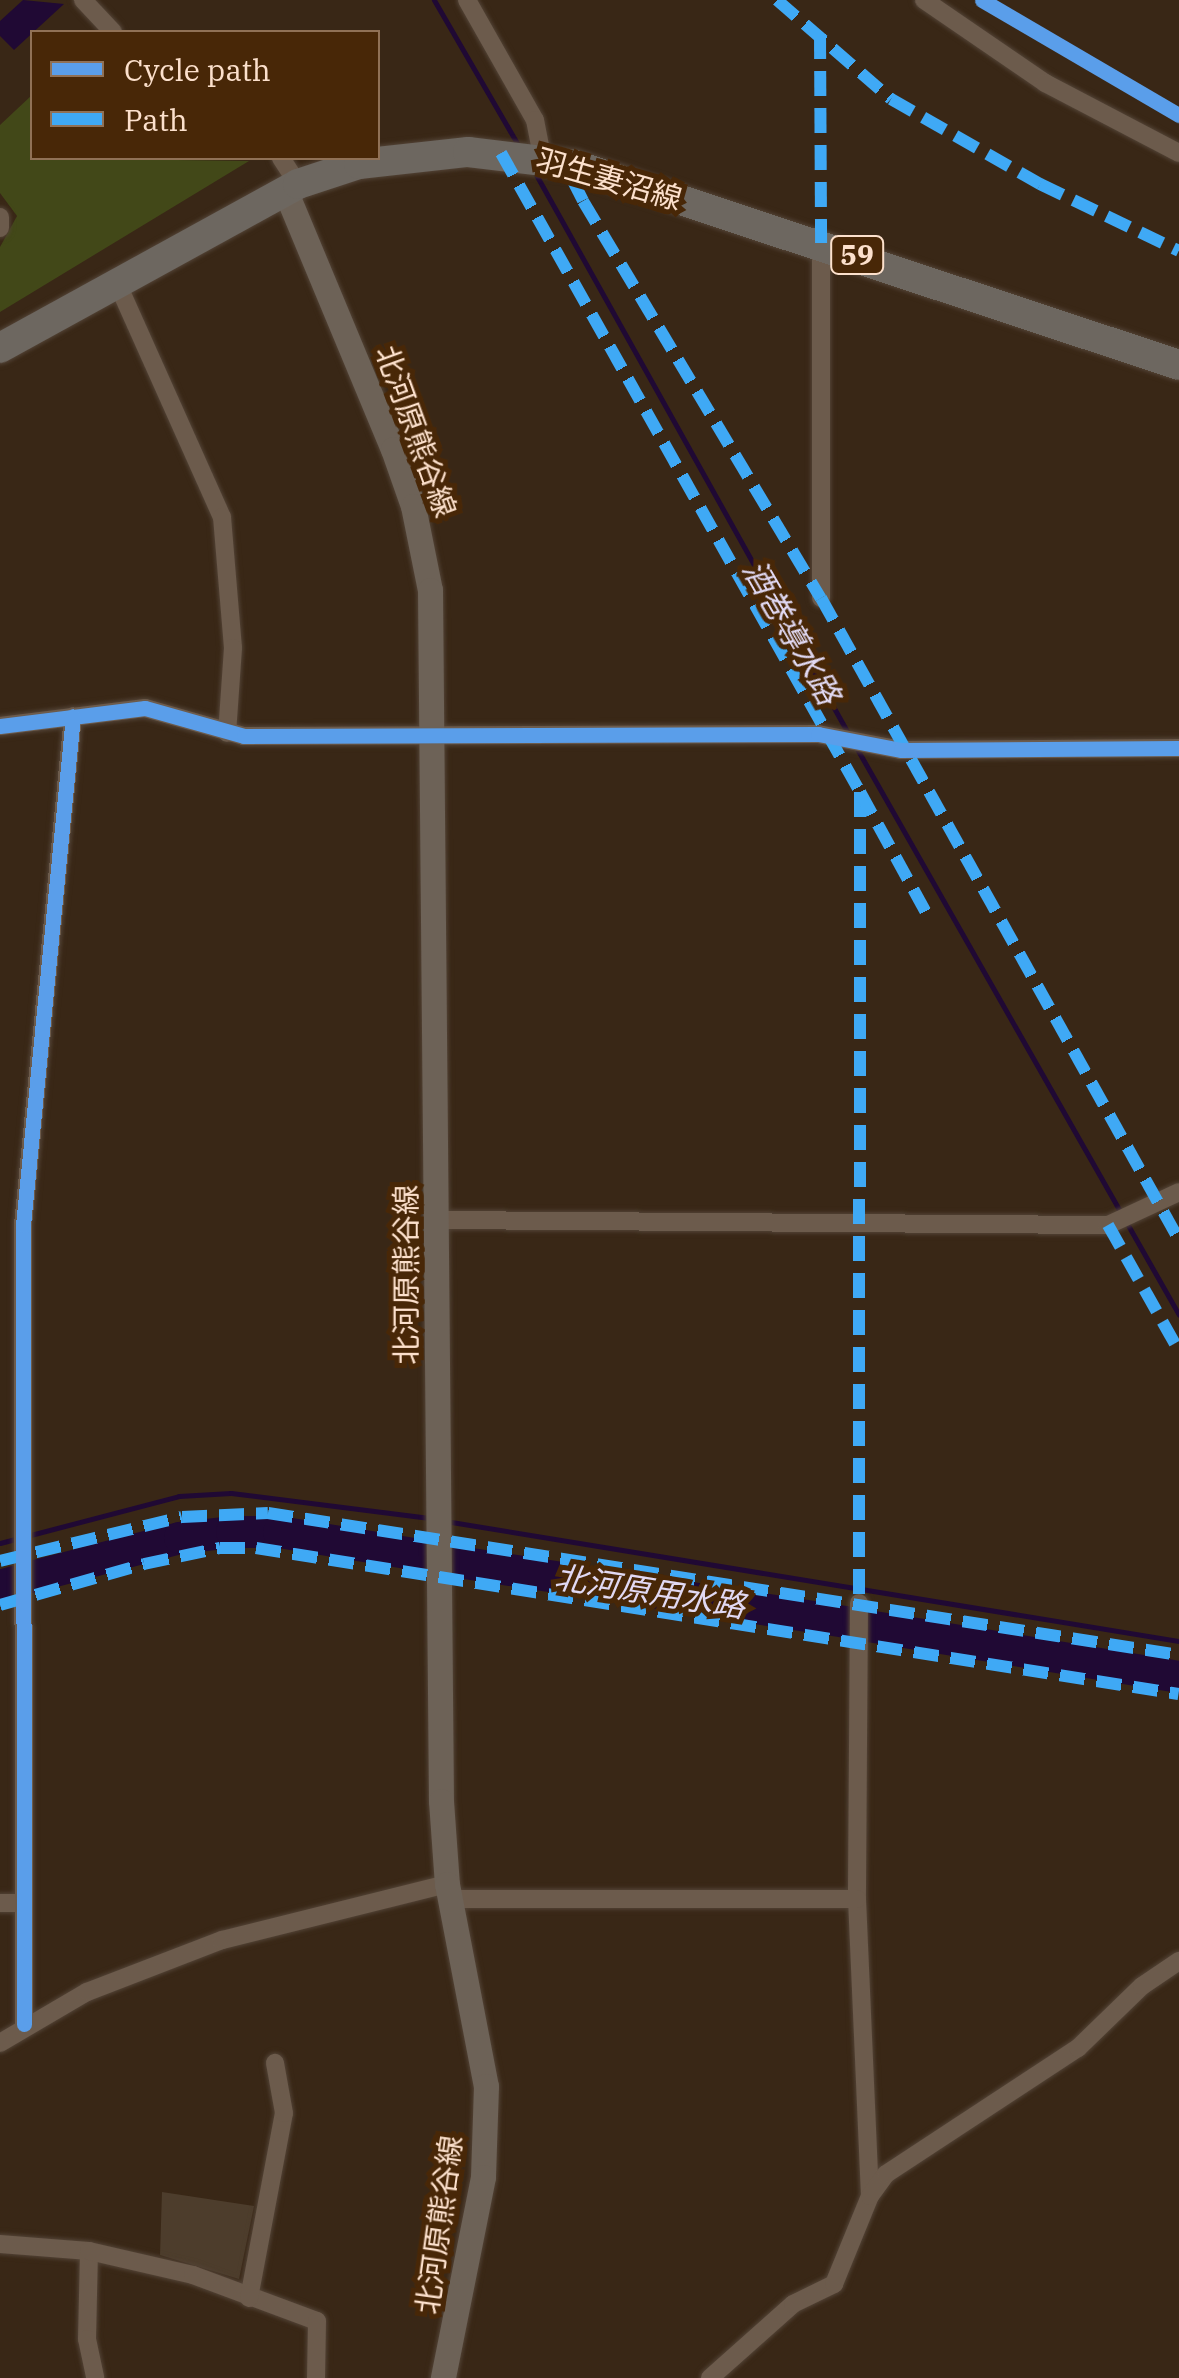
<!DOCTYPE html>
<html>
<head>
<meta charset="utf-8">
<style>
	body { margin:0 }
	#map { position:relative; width:1179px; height:2378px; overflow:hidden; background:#392716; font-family:"IBM Plex Serif","Noto Sans JP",serif }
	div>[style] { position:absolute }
	.green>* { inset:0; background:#424818 }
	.water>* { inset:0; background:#200934 }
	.stream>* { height:5px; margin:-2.5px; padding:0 2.5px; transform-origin:2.5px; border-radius:2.5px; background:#200934 }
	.river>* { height:32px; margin:-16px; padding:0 16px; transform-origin:16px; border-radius:16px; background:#200934 }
	.building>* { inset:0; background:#4d3d2c }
	.roads { filter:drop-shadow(0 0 2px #524336) drop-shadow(0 0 2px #524336) }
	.minor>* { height:18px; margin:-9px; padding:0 9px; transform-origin:9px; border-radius:9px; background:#6c5b4c }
	.secondary>* { height:25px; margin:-12.5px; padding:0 12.5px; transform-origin:12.5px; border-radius:12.5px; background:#6d6257 }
	.primary>* { height:30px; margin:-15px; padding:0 15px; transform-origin:15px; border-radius:15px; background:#6d6760 }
	.quiet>* { height:12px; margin-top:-6px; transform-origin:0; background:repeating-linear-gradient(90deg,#3fa9f5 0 25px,transparent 0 37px) }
	.cycleway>* { height:15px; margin:-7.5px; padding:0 7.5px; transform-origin:7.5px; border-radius:7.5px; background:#5a9eea }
	span { translate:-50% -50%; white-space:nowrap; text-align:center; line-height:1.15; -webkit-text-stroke:10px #482707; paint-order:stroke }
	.shield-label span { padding:2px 8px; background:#482707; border:2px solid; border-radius:8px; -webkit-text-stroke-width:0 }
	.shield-label { font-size:28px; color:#fce0cc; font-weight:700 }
	.street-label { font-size:30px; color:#fce0cc }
	.water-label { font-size:32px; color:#e1d9f3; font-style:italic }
	.legend { position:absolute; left:30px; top:30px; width:350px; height:130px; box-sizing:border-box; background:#482707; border:2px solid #907156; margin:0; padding:12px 18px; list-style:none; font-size:30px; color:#fce0cc }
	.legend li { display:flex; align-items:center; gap:20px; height:50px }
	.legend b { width:50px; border:2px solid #907156 }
</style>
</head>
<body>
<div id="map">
	<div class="green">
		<i style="clip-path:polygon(32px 95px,32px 158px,249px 161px,0 312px,0 247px,17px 216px,0 193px,0 125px)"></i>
	</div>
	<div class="water">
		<i style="clip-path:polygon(23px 0,64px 4px,14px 50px,0 36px,0 21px)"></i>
	</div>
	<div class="stream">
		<i style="left:434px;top:0;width:168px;rotate:59.9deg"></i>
		<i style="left:534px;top:171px;width:644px;rotate:60.81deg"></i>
		<i style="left:856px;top:747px;width:653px;rotate:60.37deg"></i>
		<i style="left:445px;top:1521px;width:744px;rotate:9.29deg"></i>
		<i style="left:0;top:1543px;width:185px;rotate:-14.7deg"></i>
		<i style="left:179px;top:1496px;width:52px;rotate:-3.3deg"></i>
		<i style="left:231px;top:1493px;width:200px;rotate:7.2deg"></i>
	</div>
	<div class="river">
		<i style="left:452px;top:1561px;width:400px;rotate:8.8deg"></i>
		<i style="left:32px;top:1577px;width:153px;rotate:-14.8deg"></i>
		<i style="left:180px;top:1538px;width:52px;rotate:-6.6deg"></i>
		<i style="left:232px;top:1532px;width:47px"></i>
		<i style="left:279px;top:1532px;width:143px;rotate:9.3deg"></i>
		<i style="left:0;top:1586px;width:15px;rotate:-16deg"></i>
		<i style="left:868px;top:1626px;width:315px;rotate:9.3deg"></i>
	</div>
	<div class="building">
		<i style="clip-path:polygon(162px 2192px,254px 2206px,239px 2279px,160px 2255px)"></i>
	</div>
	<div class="roads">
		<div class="minor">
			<i style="left:83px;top:0;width:44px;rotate:46.8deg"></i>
			<i style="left:467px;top:0;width:138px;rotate:60.5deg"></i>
			<i style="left:535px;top:120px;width:37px;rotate:79deg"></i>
			<i style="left:924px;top:0;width:147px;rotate:34.4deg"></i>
			<i style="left:1045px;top:83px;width:151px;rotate:27.6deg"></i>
			<i style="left:281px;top:158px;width:31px;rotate:57deg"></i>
			<i style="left:0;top:217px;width:11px;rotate:90deg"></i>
			<i style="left:119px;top:287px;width:252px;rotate:65.9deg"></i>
			<i style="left:222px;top:517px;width:131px;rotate:85.2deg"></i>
			<i style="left:233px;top:648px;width:85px;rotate:94deg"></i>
			<i style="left:821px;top:598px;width:355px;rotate:-90deg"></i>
			<i style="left:0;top:726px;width:146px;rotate:-7.1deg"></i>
			<i style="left:145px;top:708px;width:103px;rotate:15.8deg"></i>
			<i style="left:244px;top:736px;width:574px;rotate:-0.2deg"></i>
			<i style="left:818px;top:734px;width:85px;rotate:10.9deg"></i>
			<i style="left:901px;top:750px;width:278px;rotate:-0.4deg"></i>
			<i style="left:438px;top:1220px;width:670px;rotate:0.43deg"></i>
			<i style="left:1108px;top:1225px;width:78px;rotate:-24.9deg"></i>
			<i style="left:859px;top:1603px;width:296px;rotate:90.4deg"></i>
			<i style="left:857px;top:1899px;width:297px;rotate:87.5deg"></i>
			<i style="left:450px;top:1899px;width:407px"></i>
			<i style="left:0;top:1903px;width:23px"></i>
			<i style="left:24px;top:2024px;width:799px;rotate:-90.07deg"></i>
			<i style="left:23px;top:1225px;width:511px;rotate:-84.39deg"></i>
			<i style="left:0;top:2043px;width:101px;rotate:-30.4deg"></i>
			<i style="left:87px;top:1992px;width:145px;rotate:-21.1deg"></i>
			<i style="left:222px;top:1940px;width:232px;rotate:-14deg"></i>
			<i style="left:0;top:2244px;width:89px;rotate:4.5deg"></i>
			<i style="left:89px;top:2251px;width:88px;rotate:91.3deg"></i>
			<i style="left:87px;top:2339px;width:40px;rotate:78deg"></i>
			<i style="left:89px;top:2251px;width:107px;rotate:13deg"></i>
			<i style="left:193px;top:2275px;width:132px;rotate:20.4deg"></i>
			<i style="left:317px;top:2321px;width:57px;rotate:91deg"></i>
			<i style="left:249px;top:2298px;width:188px;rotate:-79.3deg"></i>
			<i style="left:284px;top:2113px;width:51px;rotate:-100.2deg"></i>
			<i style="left:710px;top:2378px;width:111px;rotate:-41.7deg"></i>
			<i style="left:793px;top:2304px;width:46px;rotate:-26deg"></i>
			<i style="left:834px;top:2284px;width:95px;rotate:-67.8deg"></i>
			<i style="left:870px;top:2196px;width:27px;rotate:-54deg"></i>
			<i style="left:886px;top:2174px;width:230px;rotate:-33.3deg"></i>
			<i style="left:1078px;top:2048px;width:89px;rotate:-44.1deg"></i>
			<i style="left:1142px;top:1986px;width:45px;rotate:-34deg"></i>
		</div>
		<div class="secondary">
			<i style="left:285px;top:190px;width:281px;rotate:67.4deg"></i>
			<i style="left:393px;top:449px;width:60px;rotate:70.7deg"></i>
			<i style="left:413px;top:506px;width:86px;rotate:78.6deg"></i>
			<i style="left:430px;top:590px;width:1211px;rotate:89.48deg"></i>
			<i style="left:441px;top:1801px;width:83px;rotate:85.9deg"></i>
			<i style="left:447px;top:1884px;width:206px;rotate:79.1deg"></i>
			<i style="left:486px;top:2086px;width:91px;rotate:91.9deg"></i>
			<i style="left:483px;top:2177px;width:205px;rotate:101.3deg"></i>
		</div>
		<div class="primary">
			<i style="left:0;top:348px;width:340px;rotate:-28.8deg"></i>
			<i style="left:298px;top:184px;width:64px;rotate:-18.2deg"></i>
			<i style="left:359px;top:164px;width:110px;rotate:-6.3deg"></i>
			<i style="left:468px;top:152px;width:108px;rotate:6.9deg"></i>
			<i style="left:575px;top:165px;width:636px;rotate:18.32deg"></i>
		</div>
	</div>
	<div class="quiet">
		<i style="left:777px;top:0;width:151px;rotate:41deg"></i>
		<i style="left:891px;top:99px;width:172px;rotate:29.7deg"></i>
		<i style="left:1040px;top:184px;width:154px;rotate:25.7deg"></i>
		<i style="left:820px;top:34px;width:209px;rotate:89.7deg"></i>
		<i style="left:501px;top:153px;width:733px;rotate:60.67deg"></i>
		<i style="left:860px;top:792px;width:811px;rotate:90.07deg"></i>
		<i style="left:575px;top:165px;width:16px;rotate:97deg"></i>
		<i style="left:573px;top:181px;width:22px;rotate:63deg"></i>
		<i style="left:583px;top:201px;width:463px;rotate:59.1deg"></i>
		<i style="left:821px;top:598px;width:735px;rotate:60.85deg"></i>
		<i style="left:860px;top:792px;width:141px;rotate:61.3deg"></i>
		<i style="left:1108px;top:1225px;width:145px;rotate:60.6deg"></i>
		<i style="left:0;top:1561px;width:187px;rotate:-13.6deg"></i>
		<i style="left:182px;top:1517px;width:86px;rotate:-2.7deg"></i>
		<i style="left:268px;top:1513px;width:922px;rotate:8.86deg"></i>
		<i style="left:0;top:1605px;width:150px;rotate:-15.9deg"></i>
		<i style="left:144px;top:1564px;width:78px;rotate:-11.9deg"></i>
		<i style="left:220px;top:1548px;width:36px"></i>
		<i style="left:256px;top:1548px;width:934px;rotate:8.99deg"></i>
	</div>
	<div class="cycleway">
		<i style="left:982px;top:0;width:228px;rotate:30.3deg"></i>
		<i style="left:0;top:726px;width:146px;rotate:-7.1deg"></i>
		<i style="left:145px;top:708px;width:103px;rotate:15.8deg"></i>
		<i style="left:244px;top:736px;width:574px;rotate:-0.2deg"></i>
		<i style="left:818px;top:734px;width:85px;rotate:10.9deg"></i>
		<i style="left:901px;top:750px;width:278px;rotate:-0.4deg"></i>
		<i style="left:24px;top:2024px;width:799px;rotate:-90.07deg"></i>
		<i style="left:23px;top:1225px;width:511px;rotate:-84.39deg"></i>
	</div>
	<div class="shield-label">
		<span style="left:857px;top:255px">59</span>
	</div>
	<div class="street-label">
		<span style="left:609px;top:179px;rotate:16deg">羽生妻沼線</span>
		<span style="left:416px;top:431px;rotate:70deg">北河原熊谷線</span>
		<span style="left:406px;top:1275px;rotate:-90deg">北河原熊谷線</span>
		<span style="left:439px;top:2225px;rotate:-82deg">北河原熊谷線</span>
	</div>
	<div class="water-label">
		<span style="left:792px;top:632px;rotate:60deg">酒巻導水路</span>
		<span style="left:650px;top:1591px;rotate:9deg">北河原用水路</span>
	</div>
	<ul class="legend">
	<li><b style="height:12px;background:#5a9eea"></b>Cycle path</li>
	<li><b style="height:12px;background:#3fa9f5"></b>Path</li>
	</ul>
</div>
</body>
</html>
